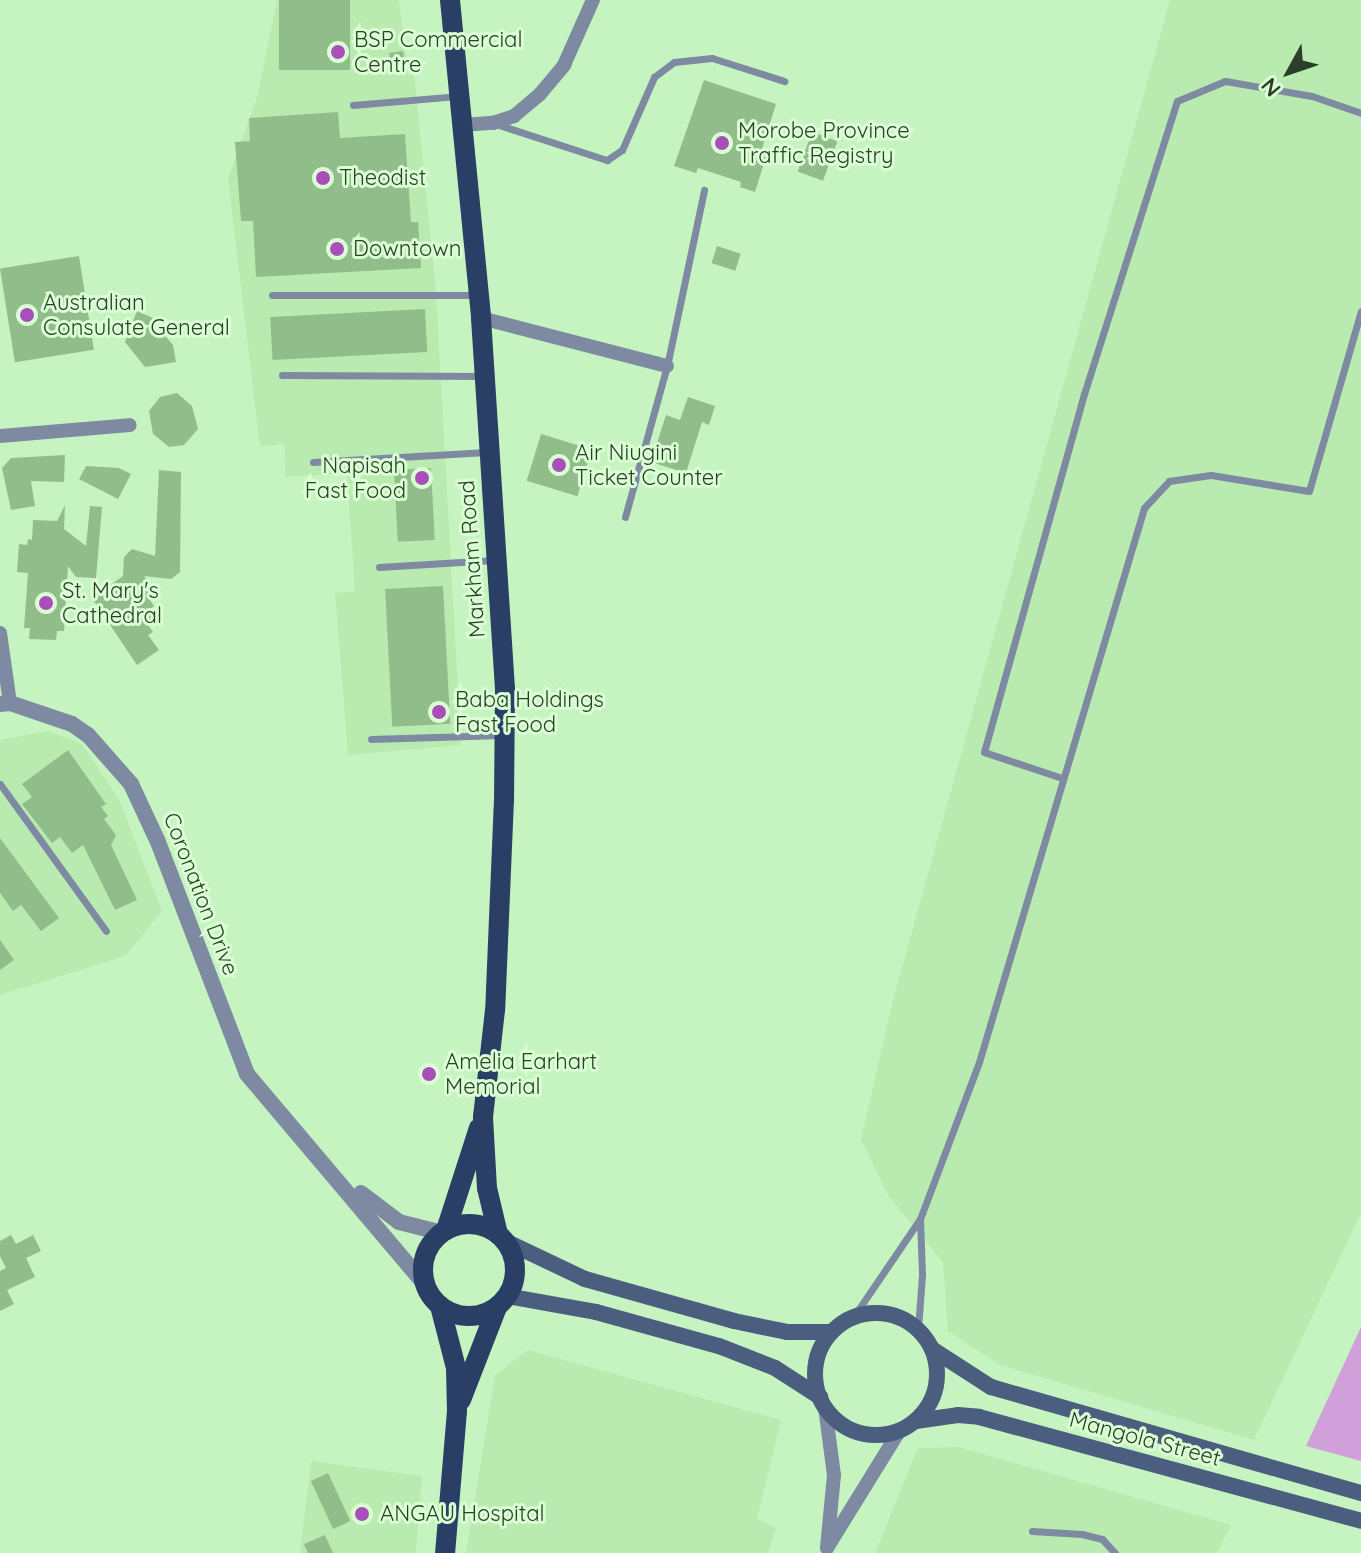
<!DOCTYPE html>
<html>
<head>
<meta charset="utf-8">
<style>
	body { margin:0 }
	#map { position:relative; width:1361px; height:1553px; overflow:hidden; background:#c6f4c0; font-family:Quicksand,sans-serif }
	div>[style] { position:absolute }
	.built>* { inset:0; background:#b9ebb1 }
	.green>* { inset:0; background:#d1a0da }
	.building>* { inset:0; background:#91bd8b; transform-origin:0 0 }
	.service>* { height:7px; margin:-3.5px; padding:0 3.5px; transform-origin:3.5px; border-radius:3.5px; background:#7d8aa1 }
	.minor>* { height:14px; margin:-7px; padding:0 7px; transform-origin:7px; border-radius:7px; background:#7d8aa1 }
	.tertiary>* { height:16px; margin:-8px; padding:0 8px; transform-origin:8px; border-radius:8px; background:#7d8aa1 }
	.secondary>* { height:16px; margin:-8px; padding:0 8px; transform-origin:8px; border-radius:8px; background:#4c5e7f }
	.secondary>.ring { margin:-8px; padding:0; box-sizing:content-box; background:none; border:16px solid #4c5e7f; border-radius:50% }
	.primary>* { height:20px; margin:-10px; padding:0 10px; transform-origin:10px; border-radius:10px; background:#2a3f66 }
	.primary>.ring { margin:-10px; padding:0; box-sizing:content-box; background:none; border:20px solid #2a3f66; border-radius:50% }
	.dots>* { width:22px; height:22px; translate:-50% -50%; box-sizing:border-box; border:4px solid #daffd4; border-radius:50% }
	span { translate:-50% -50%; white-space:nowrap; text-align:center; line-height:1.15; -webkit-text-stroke:6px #daffd4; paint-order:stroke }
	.poi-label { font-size:22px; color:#2c3e29 }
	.left { translate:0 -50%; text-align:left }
	.right { translate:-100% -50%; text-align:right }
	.street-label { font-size:22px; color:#2c3e29 }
	.north { position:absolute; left:1249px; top:32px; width:80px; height:80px; -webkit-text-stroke:6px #daffd4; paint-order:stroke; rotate:230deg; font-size:22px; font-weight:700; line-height:32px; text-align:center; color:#2c3e29 }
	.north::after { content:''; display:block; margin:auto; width:28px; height:36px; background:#2c3e29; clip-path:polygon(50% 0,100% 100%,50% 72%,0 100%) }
</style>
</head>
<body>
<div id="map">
	<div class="built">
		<i style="clip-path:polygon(277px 0,399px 0,408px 74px,414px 74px,436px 291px,461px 745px,348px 755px,335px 593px,355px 591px,347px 473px,286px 477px,284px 444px,260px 447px,228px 179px,258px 94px)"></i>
		<i style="clip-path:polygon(1170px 0,1361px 0,1361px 1213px,1254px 1440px,1000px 1365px,948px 1331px,943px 1262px,888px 1195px,861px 1139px,893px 1000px)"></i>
		<i style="clip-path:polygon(48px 731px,82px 744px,119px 799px,162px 911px,125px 956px,0 995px,0 740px)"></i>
		<i style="clip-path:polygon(528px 1350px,781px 1420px,757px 1519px,776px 1528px,768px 1553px,466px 1553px,495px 1375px)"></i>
		<i style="clip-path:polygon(959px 1447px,1231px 1525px,1217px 1553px,875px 1553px,918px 1448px)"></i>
		<i style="clip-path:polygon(311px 1461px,422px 1476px,416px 1553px,300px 1553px)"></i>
	</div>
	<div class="green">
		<i style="clip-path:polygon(1361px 1327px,1361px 1461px,1306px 1446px)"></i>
	</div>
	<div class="building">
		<i style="left:279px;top:0;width:71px;height:70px"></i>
		<i style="left:403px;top:51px;width:15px;height:14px;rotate:82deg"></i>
		<i style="clip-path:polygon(704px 80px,776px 104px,760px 155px,766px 157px,755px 192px,740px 187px,741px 182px,698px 168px,696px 173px,674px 166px)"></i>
		<i style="clip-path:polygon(338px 112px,340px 138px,405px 134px,411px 222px,418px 222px,421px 268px,256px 277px,253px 221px,241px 221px,235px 142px,250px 141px,249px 118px)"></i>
		<i style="left:812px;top:132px;width:27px;height:42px;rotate:20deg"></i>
		<i style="left:717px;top:246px;width:25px;height:18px;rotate:18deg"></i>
		<i style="left:79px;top:256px;width:95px;height:80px;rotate:81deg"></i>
		<i style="left:425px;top:309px;width:43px;height:155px;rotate:87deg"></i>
		<i style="clip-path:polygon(137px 311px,155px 319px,154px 323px,173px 345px,176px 362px,145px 367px,125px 342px)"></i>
		<i style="clip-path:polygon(177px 393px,192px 406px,198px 429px,184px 445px,169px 447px,153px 434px,149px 411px,160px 397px)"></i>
		<i style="clip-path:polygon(688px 397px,715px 406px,709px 425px,702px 422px,686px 473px,651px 462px,666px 415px,680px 420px)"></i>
		<i style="left:541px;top:434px;width:53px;height:49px;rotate:17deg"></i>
		<i style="clip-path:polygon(65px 455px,64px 482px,31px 481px,35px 506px,11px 510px,2px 468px,11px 458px)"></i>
		<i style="clip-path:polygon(86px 466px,119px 468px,131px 474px,118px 499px,79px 479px)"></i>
		<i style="left:431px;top:468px;width:72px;height:37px;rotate:87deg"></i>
		<i style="clip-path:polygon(159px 470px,181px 472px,180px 572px,171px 579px,144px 576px,155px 591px,148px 597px,154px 606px,149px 610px,153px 617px,146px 622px,153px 632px,148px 635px,159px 650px,137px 665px,92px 598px,123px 576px,124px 557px,132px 549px,155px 556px)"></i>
		<i style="clip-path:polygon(65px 505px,64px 529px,86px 546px,90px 506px,102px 507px,96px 578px,76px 577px,68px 566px,64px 631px,57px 631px,56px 640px,29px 639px,30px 628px,24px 628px,28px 573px,17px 572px,19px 544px,27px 545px,28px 539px,32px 540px,33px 520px,57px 521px)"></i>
		<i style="left:443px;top:586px;width:138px;height:58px;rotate:87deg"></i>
		<i style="clip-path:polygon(68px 750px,106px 804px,101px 807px,108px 816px,104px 819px,116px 835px,111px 845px,137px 900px,115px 910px,83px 845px,72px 853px,60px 837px,52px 843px,22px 804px,32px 797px,22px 784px)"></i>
		<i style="clip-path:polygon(0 838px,59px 918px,41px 931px,21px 905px,13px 911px,0 893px)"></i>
		<i style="clip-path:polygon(0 940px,14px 960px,0 970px)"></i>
		<i style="clip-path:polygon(11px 1235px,16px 1244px,33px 1235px,41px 1251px,26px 1258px,35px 1277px,7px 1290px,14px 1304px,0 1311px,0 1271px,6px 1268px,0 1256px,0 1241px)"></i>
		<i style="left:328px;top:1473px;width:53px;height:19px;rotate:65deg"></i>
		<i style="clip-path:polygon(325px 1535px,333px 1553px,308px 1553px,304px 1544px)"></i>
	</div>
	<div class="service">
		<i style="left:353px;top:105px;width:104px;rotate:-4.9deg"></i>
		<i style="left:499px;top:125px;width:114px;rotate:18deg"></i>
		<i style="left:607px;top:160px;width:18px;rotate:-34deg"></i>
		<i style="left:622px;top:150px;width:80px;rotate:-66.3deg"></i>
		<i style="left:654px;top:77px;width:25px;rotate:-37deg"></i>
		<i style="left:674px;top:62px;width:38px;rotate:-6deg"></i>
		<i style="left:712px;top:58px;width:76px;rotate:17.7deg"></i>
		<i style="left:272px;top:295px;width:204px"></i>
		<i style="left:282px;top:375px;width:200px;rotate:0.3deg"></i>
		<i style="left:313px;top:462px;width:174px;rotate:-3.3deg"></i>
		<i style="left:625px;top:517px;width:157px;rotate:-74.5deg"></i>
		<i style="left:667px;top:366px;width:180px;rotate:-78.1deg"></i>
		<i style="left:379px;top:567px;width:115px;rotate:-3.5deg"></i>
		<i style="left:371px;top:739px;width:132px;rotate:-1.7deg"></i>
		<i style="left:1062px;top:778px;width:82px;rotate:-161.6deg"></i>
		<i style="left:984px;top:752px;width:372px;rotate:-74.4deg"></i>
		<i style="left:1084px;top:394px;width:307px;rotate:-72.4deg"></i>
		<i style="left:1177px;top:101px;width:52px;rotate:-22.6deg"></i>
		<i style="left:1225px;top:81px;width:88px;rotate:9.8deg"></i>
		<i style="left:1312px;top:96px;width:52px;rotate:19.1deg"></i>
		<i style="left:0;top:784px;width:181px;rotate:54.2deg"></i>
		<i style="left:854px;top:1316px;width:117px;rotate:-55.8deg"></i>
		<i style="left:920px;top:1219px;width:168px;rotate:-69.4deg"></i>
		<i style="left:979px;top:1062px;width:578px;rotate:-73.41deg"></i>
		<i style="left:1144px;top:508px;width:37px;rotate:-47deg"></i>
		<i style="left:1169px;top:481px;width:42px;rotate:-8.1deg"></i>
		<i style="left:1211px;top:475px;width:99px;rotate:9.3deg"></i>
		<i style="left:1309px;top:491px;width:187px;rotate:-73.9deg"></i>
		<i style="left:918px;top:1329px;width:55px;rotate:-85.8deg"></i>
		<i style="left:922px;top:1274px;width:55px;rotate:-92.1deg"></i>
		<i style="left:1032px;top:1531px;width:50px;rotate:3.4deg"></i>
		<i style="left:1082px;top:1534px;width:21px;rotate:14deg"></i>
		<i style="left:1102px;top:1539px;width:19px;rotate:47deg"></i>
	</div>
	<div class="minor">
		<i style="left:462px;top:125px;width:31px;rotate:-4deg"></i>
		<i style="left:493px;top:123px;width:22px;rotate:-18deg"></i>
		<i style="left:514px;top:116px;width:34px;rotate:-40deg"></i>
		<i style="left:540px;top:94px;width:38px;rotate:-50deg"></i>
		<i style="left:564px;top:65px;width:71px;rotate:-66deg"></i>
		<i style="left:481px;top:318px;width:192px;rotate:14.5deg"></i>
		<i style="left:0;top:436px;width:130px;rotate:-4.8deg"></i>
		<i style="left:0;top:633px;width:71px;rotate:81.9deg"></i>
		<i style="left:825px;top:1407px;width:69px;rotate:82.5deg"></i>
		<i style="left:834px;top:1475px;width:73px;rotate:95.5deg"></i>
		<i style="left:827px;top:1548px;width:139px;rotate:-58.3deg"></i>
	</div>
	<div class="tertiary">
		<i style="left:0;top:704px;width:10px;rotate:-6deg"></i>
		<i style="left:10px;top:703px;width:65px;rotate:18.7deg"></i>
		<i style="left:72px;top:724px;width:19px;rotate:35deg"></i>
		<i style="left:88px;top:735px;width:65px;rotate:48.7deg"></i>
		<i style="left:131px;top:784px;width:64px;rotate:65deg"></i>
		<i style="left:158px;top:842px;width:248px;rotate:69deg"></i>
		<i style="left:247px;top:1074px;width:276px;rotate:49.8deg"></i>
		<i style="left:361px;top:1193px;width:48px;rotate:37.3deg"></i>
		<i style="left:399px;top:1222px;width:44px;rotate:14.3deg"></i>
	</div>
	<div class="secondary">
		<i style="left:505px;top:1241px;width:89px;rotate:25.4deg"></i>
		<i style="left:585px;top:1279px;width:155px;rotate:15.7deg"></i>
		<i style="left:734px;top:1321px;width:54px;rotate:11.7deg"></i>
		<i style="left:787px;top:1332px;width:44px"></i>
		<i style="left:507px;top:1296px;width:90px;rotate:10.2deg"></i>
		<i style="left:596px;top:1312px;width:128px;rotate:15.5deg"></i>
		<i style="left:719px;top:1346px;width:60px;rotate:21.4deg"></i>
		<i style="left:775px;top:1368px;width:54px;rotate:32.8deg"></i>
		<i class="ring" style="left:815px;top:1313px;width:106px;height:106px"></i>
		<i style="left:932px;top:1349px;width:70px;rotate:32.8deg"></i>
		<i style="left:991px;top:1387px;width:385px;rotate:16deg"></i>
		<i style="left:916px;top:1421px;width:42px;rotate:-8.1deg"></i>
		<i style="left:958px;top:1415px;width:21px;rotate:5deg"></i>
		<i style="left:979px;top:1417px;width:396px;rotate:15.2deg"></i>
	</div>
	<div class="primary">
		<i style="left:450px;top:0;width:320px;rotate:84.4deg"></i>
		<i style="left:481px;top:318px;width:371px;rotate:86.3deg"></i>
		<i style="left:505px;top:688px;width:111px;rotate:90.5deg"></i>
		<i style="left:504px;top:799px;width:211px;rotate:92.4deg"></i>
		<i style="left:495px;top:1010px;width:108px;rotate:96.4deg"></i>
		<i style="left:483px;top:1117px;width:71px;rotate:86.8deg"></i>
		<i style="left:487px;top:1188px;width:47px;rotate:76.6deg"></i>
		<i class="ring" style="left:423px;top:1224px;width:72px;height:72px"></i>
		<i style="left:446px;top:1230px;width:107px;rotate:-72.1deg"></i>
		<i style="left:440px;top:1306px;width:64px;rotate:75.5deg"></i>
		<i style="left:456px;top:1368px;width:43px;rotate:88.7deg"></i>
		<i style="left:457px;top:1411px;width:143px;rotate:94.8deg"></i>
		<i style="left:461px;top:1400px;width:100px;rotate:-68.8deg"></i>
	</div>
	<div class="dots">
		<i style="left:338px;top:52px;background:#aa4fba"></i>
		<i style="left:722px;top:143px;background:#aa4fba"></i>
		<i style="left:323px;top:178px;background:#aa4fba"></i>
		<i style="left:337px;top:249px;background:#aa4fba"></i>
		<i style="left:27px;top:315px;background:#aa4fba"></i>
		<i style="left:559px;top:465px;background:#aa4fba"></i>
		<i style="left:422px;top:478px;background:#aa4fba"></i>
		<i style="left:46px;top:603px;background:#aa4fba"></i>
		<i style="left:439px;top:712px;background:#aa4fba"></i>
		<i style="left:429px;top:1074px;background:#aa4fba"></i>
		<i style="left:362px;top:1514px;background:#aa4fba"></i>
	</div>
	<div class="poi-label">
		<span class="left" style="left:354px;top:52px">BSP Commercial<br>Centre</span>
		<span class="left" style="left:738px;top:143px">Morobe Province<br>Traffic Registry</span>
		<span class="left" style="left:339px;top:178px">Theodist</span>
		<span class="left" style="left:353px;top:249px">Downtown</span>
		<span class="left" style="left:43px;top:315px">Australian<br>Consulate General</span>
		<span class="left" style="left:575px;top:465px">Air Niugini<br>Ticket Counter</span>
		<span class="right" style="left:406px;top:478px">Napisah<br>Fast Food</span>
		<span class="left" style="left:62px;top:603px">St. Mary's<br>Cathedral</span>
		<span class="left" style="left:455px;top:712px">Baba Holdings<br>Fast Food</span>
		<span class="left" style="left:445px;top:1074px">Amelia Earhart<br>Memorial</span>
		<span class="left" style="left:380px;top:1514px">ANGAU Hospital</span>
	</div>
	<div class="street-label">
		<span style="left:472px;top:559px;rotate:-94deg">Markham Road</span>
		<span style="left:201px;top:894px;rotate:69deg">Coronation Drive</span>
		<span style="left:1145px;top:1439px;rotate:15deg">Mangola Street</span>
	</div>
	<div class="north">N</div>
</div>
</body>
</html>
